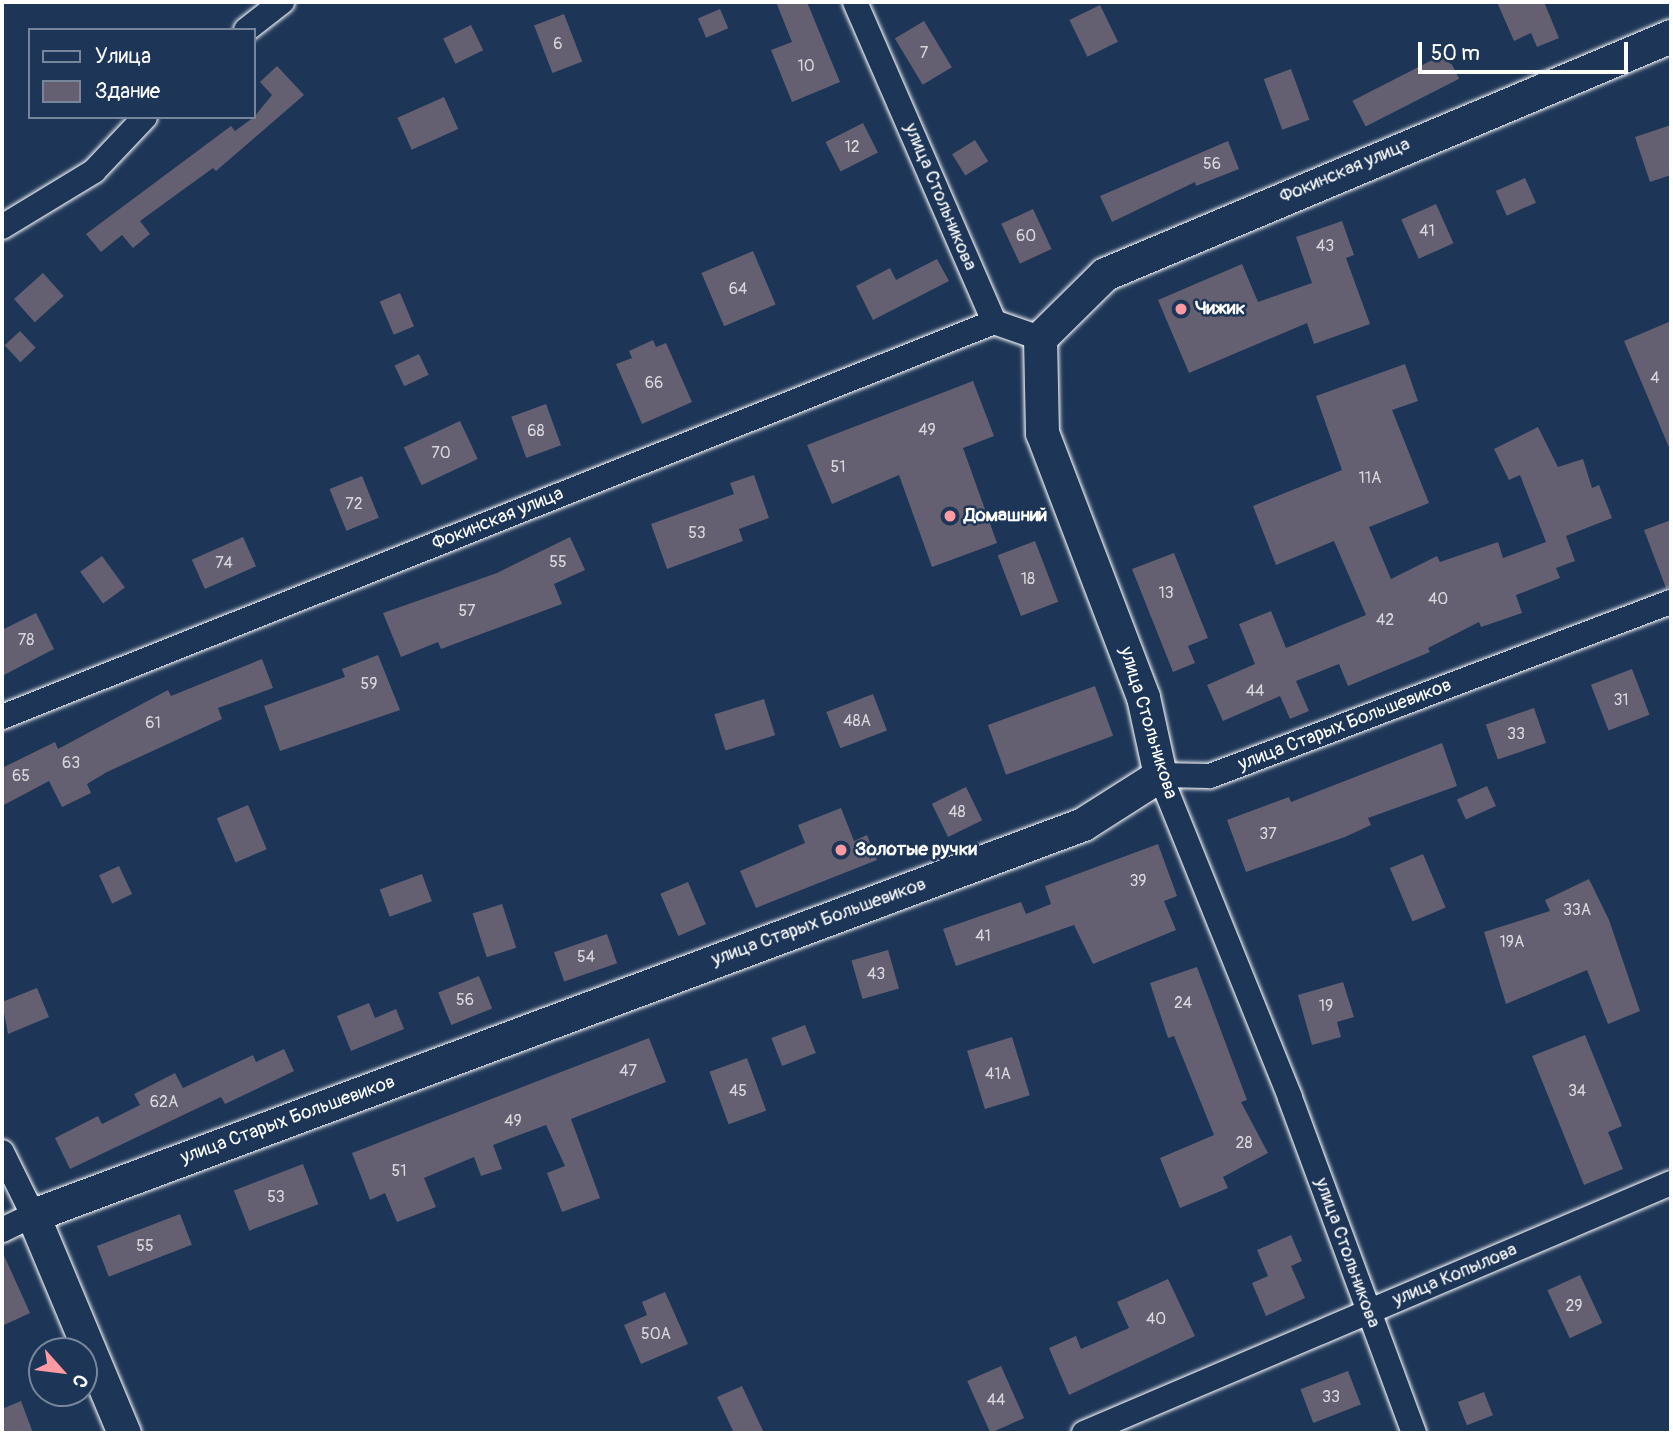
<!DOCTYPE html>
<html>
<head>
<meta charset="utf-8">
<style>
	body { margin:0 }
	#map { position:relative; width:1673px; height:1435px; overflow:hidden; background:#1d3557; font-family:Pangolin,sans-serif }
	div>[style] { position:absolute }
	.building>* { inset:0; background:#646071; transform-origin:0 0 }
	.roads { filter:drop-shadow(0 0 2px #fff) drop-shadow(0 0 2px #fff) }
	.street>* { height:24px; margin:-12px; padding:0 12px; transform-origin:12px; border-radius:12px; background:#1d3557 }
	.secondary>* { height:33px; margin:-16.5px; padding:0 16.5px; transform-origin:16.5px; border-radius:16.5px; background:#1d3557 }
	.dots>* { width:19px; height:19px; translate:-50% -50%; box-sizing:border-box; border:4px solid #1d3557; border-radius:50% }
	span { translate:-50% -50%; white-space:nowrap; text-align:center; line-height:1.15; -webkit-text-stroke:5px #1d3557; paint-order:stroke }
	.number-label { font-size:16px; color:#d8d7dc }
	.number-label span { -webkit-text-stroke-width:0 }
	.street-label { font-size:19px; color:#fff }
	.poi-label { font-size:19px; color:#fff; font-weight:700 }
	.left { translate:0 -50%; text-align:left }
	.frame { position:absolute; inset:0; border:4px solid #fff; pointer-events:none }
	.legend { position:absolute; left:28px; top:28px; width:228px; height:91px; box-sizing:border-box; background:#1d3557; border:2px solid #77869a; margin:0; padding:9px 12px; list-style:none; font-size:21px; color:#fff }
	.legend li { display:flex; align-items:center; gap:14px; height:35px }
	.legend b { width:35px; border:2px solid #77869a }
	.north { position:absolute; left:28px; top:1337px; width:70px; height:70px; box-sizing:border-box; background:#1d3557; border:2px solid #77869a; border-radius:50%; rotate:118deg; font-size:19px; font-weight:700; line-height:28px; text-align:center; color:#fff }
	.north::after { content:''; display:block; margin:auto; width:24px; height:32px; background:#ff9aa2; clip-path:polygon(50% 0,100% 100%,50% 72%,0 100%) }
	.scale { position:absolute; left:1418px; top:42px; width:210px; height:32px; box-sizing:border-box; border:4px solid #fff; border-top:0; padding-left:9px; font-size:21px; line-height:24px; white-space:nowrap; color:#fff; -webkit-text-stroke:5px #1d3557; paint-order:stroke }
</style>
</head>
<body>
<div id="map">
	<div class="building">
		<i style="clip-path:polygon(776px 2px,807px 2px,840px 82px,792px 102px,771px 50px,792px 42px)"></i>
		<i style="clip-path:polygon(1497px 2px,1544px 2px,1559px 38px,1537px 47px,1531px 33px,1514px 41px)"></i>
		<i style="left:1100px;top:5px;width:41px;height:34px;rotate:64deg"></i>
		<i style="left:720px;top:9px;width:21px;height:24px;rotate:67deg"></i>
		<i style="left:564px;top:14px;width:51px;height:32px;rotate:69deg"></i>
		<i style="left:924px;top:21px;width:54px;height:34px;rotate:59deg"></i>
		<i style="left:471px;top:25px;width:28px;height:31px;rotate:64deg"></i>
		<i style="left:1446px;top:53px;width:29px;height:105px;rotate:63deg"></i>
		<i style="clip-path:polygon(277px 66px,304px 95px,216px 171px,213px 168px,140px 221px,150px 234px,133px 248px,122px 235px,101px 252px,86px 234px,231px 126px,235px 131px,254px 117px,272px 95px,260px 82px)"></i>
		<i style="left:1291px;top:69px;width:54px;height:29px;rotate:70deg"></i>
		<i style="left:444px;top:97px;width:35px;height:51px;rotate:66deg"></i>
		<i style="left:863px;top:123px;width:33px;height:42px;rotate:63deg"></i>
		<i style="clip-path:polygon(1671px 125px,1671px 175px,1650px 182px,1635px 137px)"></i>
		<i style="left:975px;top:140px;width:25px;height:27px;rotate:58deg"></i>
		<i style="clip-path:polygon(1228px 141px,1239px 169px,1196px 186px,1195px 182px,1112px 222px,1100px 196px)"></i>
		<i style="left:1525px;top:178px;width:27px;height:32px;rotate:66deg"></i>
		<i style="left:1436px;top:204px;width:43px;height:38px;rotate:66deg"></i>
		<i style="left:1033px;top:209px;width:44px;height:35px;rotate:65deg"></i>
		<i style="clip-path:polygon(1342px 221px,1354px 255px,1346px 258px,1370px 324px,1314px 344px,1307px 323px,1189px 373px,1158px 300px,1242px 264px,1258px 302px,1312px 283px,1296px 237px)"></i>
		<i style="left:753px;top:251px;width:58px;height:56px;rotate:67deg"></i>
		<i style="clip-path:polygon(937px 259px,949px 281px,873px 320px,856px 286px,890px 268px,896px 280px)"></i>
		<i style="left:43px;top:273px;width:31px;height:39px;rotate:48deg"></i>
		<i style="left:400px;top:293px;width:36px;height:22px;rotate:67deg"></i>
		<i style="clip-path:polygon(1671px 321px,1671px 452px,1624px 341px)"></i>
		<i style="left:20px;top:331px;width:23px;height:21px;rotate:47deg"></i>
		<i style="clip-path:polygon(653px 340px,656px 347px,666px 343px,692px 402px,642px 424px,616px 364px,632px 358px,629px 351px)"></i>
		<i style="left:419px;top:354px;width:23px;height:27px;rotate:65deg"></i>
		<i style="clip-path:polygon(1405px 364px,1418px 401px,1392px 410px,1429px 503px,1369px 527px,1391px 579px,1437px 556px,1440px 562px,1498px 542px,1503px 558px,1546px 542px,1520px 475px,1509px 480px,1494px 449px,1538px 427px,1558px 467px,1583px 459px,1592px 488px,1599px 485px,1612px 518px,1566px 536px,1575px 561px,1556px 568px,1560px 578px,1516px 595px,1522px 613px,1481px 627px,1479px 622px,1428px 648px,1430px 652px,1348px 686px,1339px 664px,1296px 681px,1309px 711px,1290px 719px,1280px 696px,1223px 721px,1207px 685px,1255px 664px,1239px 624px,1271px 611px,1286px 648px,1366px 615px,1334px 541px,1276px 565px,1253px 506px,1342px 470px,1316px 396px)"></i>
		<i style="clip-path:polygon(973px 381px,994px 436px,963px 448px,997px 543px,932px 567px,899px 475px,832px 504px,807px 445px)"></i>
		<i style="left:546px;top:404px;width:44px;height:37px;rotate:70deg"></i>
		<i style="left:460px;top:421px;width:42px;height:62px;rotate:65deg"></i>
		<i style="clip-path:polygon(754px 475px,769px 518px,739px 529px,743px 541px,667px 569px,651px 524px,734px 494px,730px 483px)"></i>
		<i style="left:362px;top:476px;width:45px;height:35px;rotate:68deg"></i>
		<i style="clip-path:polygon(1671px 520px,1671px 587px,1666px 588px,1644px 530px)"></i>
		<i style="left:243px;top:537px;width:32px;height:56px;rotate:66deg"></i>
		<i style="clip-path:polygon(570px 537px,585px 570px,554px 584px,562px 604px,441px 649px,438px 642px,401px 657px,383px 613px,497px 573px)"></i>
		<i style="left:1035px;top:541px;width:65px;height:40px;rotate:69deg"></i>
		<i style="clip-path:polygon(1174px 553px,1208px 638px,1188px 646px,1195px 663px,1173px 672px,1132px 569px)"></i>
		<i style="left:102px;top:556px;width:39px;height:27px;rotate:54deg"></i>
		<i style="clip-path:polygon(36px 613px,54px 649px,2px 676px,2px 630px)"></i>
		<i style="clip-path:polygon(378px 655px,400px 710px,280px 751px,264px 706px,345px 677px,342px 669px)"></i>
		<i style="clip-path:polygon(262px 659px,273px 688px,218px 708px,222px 719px,107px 772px,87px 784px,91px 793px,62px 807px,49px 781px,2px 806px,2px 768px,55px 742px,58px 749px,168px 690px,171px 696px)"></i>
		<i style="left:1632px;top:669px;width:49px;height:44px;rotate:69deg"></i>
		<i style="left:1095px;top:686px;width:53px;height:114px;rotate:70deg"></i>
		<i style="left:873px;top:694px;width:39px;height:50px;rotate:69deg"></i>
		<i style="left:764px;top:699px;width:38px;height:52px;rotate:73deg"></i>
		<i style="left:1534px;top:708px;width:37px;height:51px;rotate:71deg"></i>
		<i style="clip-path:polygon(1442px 743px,1457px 786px,1368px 818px,1371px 825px,1345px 837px,1246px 872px,1227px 820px,1289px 797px,1291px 802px)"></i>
		<i style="left:1487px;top:786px;width:22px;height:33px;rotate:66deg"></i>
		<i style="left:966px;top:787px;width:37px;height:38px;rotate:64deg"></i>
		<i style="left:248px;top:805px;width:48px;height:34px;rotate:67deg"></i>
		<i style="clip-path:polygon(841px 808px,854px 841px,867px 835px,877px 860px,756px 908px,740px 871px,805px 843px,798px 825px)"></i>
		<i style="clip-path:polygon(1158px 844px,1177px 896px,1164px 901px,1176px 930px,1093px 964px,1074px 925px,956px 966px,943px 929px,1021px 902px,1026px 914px,1051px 904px,1045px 886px)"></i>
		<i style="left:1423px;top:854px;width:58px;height:36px;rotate:67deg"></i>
		<i style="left:119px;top:866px;width:31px;height:22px;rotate:65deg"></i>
		<i style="left:422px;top:874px;width:29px;height:45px;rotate:70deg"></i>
		<i style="clip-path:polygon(1589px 879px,1609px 920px,1640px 1011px,1608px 1024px,1587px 970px,1506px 1004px,1484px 932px,1550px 911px,1545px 900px)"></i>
		<i style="left:688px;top:882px;width:46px;height:30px;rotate:67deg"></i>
		<i style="left:502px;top:904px;width:46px;height:31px;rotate:72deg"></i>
		<i style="left:607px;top:934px;width:31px;height:56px;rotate:71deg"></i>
		<i style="left:888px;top:950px;width:40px;height:38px;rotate:74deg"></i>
		<i style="clip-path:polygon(1197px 967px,1247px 1100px,1241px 1102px,1268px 1153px,1223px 1177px,1228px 1188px,1180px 1208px,1160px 1158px,1214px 1135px,1174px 1036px,1168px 1038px,1150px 983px)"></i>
		<i style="left:479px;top:976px;width:35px;height:44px;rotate:68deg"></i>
		<i style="clip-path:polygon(1343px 982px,1354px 1017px,1337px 1022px,1341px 1037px,1312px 1045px,1298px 995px)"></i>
		<i style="clip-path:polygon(37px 988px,49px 1017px,8px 1034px,2px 1002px)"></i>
		<i style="clip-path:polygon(369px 1003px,375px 1018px,396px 1009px,404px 1029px,351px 1051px,337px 1016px)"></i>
		<i style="left:805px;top:1025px;width:30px;height:36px;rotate:69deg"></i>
		<i style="clip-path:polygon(1585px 1035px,1622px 1126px,1608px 1132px,1623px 1169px,1584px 1185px,1532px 1056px)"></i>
		<i style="left:1012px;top:1037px;width:61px;height:47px;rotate:73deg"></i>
		<i style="clip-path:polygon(649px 1038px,666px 1082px,571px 1119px,600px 1198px,562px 1212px,547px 1173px,565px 1166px,546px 1125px,493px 1145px,502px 1169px,481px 1176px,474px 1157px,424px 1178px,436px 1207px,397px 1222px,385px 1193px,370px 1200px,352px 1153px)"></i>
		<i style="clip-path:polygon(284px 1049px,294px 1071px,225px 1104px,221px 1097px,70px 1169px,55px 1138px,98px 1116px,102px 1124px,140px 1105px,134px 1094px,175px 1073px,183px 1088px,253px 1055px,256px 1062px)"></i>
		<i style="left:747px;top:1058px;width:56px;height:40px;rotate:70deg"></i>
		<i style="left:303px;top:1164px;width:43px;height:74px;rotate:69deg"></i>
		<i style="left:180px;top:1214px;width:33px;height:89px;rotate:69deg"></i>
		<i style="clip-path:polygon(1291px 1235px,1302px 1261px,1291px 1266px,1305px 1298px,1266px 1316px,1252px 1283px,1268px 1276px,1257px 1250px)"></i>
		<i style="clip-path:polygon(2px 1251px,30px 1313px,2px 1326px)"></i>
		<i style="left:1580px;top:1275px;width:53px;height:36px;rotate:65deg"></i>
		<i style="clip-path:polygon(1168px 1279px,1195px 1336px,1069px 1395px,1049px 1348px,1076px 1336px,1081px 1349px,1129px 1328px,1117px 1302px)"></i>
		<i style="clip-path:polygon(665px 1292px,688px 1344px,641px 1364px,624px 1325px,647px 1315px,642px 1302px)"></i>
		<i style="left:1001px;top:1366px;width:57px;height:37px;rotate:66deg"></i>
		<i style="left:1348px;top:1371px;width:36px;height:51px;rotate:69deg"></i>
		<i style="clip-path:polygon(742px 1386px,764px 1433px,734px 1433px,717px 1397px)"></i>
		<i style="left:1484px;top:1392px;width:25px;height:28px;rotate:69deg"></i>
		<i style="clip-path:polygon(21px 1401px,33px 1433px,2px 1433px,2px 1409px)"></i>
	</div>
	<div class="roads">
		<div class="street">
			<i style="left:855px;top:2px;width:349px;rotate:66.5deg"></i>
			<i style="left:994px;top:322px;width:49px;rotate:19.2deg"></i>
			<i style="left:246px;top:30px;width:46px;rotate:-37.9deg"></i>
			<i style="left:2px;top:227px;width:108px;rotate:-31.3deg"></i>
			<i style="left:94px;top:171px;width:74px;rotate:-46.6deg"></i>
			<i style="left:2px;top:717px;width:1068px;rotate:-21.71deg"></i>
			<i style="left:2px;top:1152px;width:70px;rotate:63.8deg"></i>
			<i style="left:33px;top:1215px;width:34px;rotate:154deg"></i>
			<i style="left:1084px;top:1433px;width:638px;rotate:-23.07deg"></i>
			<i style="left:1414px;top:1433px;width:358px;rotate:-110.3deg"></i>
			<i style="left:1290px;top:1097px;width:347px;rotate:-112deg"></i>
			<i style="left:1160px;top:775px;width:50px;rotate:1.1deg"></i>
			<i style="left:1210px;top:776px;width:493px;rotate:-20.7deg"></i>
		</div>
		<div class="secondary">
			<i style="left:124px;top:1433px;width:236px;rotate:-112.7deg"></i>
			<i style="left:33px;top:1215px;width:1120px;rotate:-20.42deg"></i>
			<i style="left:1083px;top:824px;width:91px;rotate:-32.5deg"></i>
			<i style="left:1160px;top:775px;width:80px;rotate:-102.3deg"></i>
			<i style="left:1143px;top:697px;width:283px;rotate:-110.9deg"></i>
			<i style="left:1042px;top:433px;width:95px;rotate:-91.2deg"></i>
			<i style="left:1040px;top:338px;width:91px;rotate:-44.6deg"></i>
			<i style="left:1105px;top:274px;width:614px;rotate:-22.81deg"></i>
		</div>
	</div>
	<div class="dots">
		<i style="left:1181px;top:309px;background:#ff9aa2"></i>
		<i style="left:950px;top:516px;background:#ff9aa2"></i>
		<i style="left:841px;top:850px;background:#ff9aa2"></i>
	</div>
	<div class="number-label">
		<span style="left:558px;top:44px">6</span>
		<span style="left:924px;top:53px">7</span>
		<span style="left:806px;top:66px">10</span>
		<span style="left:852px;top:147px">12</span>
		<span style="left:1212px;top:164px">56</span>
		<span style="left:1427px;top:231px">41</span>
		<span style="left:1026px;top:236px">60</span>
		<span style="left:1325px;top:246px">43</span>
		<span style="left:738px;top:289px">64</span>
		<span style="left:1655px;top:378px">4</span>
		<span style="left:654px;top:383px">66</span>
		<span style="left:927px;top:430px">49</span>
		<span style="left:536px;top:431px">68</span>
		<span style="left:441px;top:453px">70</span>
		<span style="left:838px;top:467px">51</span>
		<span style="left:1370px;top:478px">11А</span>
		<span style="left:354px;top:504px">72</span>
		<span style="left:697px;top:533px">53</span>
		<span style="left:558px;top:562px">55</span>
		<span style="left:224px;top:563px">74</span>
		<span style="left:1028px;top:579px">18</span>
		<span style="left:1166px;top:593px">13</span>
		<span style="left:1438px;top:599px">40</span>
		<span style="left:467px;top:611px">57</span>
		<span style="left:1385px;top:620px">42</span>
		<span style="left:26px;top:640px">78</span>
		<span style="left:369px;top:684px">59</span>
		<span style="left:1255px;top:691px">44</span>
		<span style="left:1621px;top:700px">31</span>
		<span style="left:857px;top:721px">48А</span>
		<span style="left:153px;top:723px">61</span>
		<span style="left:1516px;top:734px">33</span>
		<span style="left:71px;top:763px">63</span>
		<span style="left:21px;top:776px">65</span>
		<span style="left:957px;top:812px">48</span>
		<span style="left:1268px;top:834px">37</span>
		<span style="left:1138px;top:881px">39</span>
		<span style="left:1577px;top:910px">33А</span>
		<span style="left:983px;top:936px">41</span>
		<span style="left:1512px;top:942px">19А</span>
		<span style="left:586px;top:957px">54</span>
		<span style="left:876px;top:974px">43</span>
		<span style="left:465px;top:1000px">56</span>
		<span style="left:1183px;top:1003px">24</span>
		<span style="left:1326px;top:1006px">19</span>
		<span style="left:628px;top:1071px">47</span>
		<span style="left:998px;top:1074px">41А</span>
		<span style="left:738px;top:1091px">45</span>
		<span style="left:1577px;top:1091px">34</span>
		<span style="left:164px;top:1102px">62А</span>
		<span style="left:513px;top:1121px">49</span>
		<span style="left:1244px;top:1143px">28</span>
		<span style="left:399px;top:1171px">51</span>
		<span style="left:276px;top:1197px">53</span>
		<span style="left:145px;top:1246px">55</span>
		<span style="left:1574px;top:1306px">29</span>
		<span style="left:1156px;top:1319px">40</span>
		<span style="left:656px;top:1334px">50А</span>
		<span style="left:1331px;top:1397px">33</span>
		<span style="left:996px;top:1400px">44</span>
	</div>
	<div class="street-label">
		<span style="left:1345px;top:171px;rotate:-23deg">Фокинская улица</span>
		<span style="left:940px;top:197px;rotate:67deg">улица Стольникова</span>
		<span style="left:498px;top:519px;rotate:-22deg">Фокинская улица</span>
		<span style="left:1148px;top:723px;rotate:73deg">улица Стольникова</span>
		<span style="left:1345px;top:725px;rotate:-21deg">улица Старых Большевиков</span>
		<span style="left:819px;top:922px;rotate:-20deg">улица Старых Большевиков</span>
		<span style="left:288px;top:1120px;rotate:-20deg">улица Старых Большевиков</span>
		<span style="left:1347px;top:1253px;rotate:70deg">улица Стольникова</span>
		<span style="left:1455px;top:1275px;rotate:-23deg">улица Копылова</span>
	</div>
	<div class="poi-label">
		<span class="left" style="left:1195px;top:309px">Чижик</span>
		<span class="left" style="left:964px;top:516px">Домашний</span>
		<span class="left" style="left:855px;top:850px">Золотые ручки</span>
	</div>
	<div class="frame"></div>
	<ul class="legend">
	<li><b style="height:9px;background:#1d3557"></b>Улица</li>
	<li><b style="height:19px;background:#646071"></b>Здание</li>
	</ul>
	<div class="north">С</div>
	<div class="scale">50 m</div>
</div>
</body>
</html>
